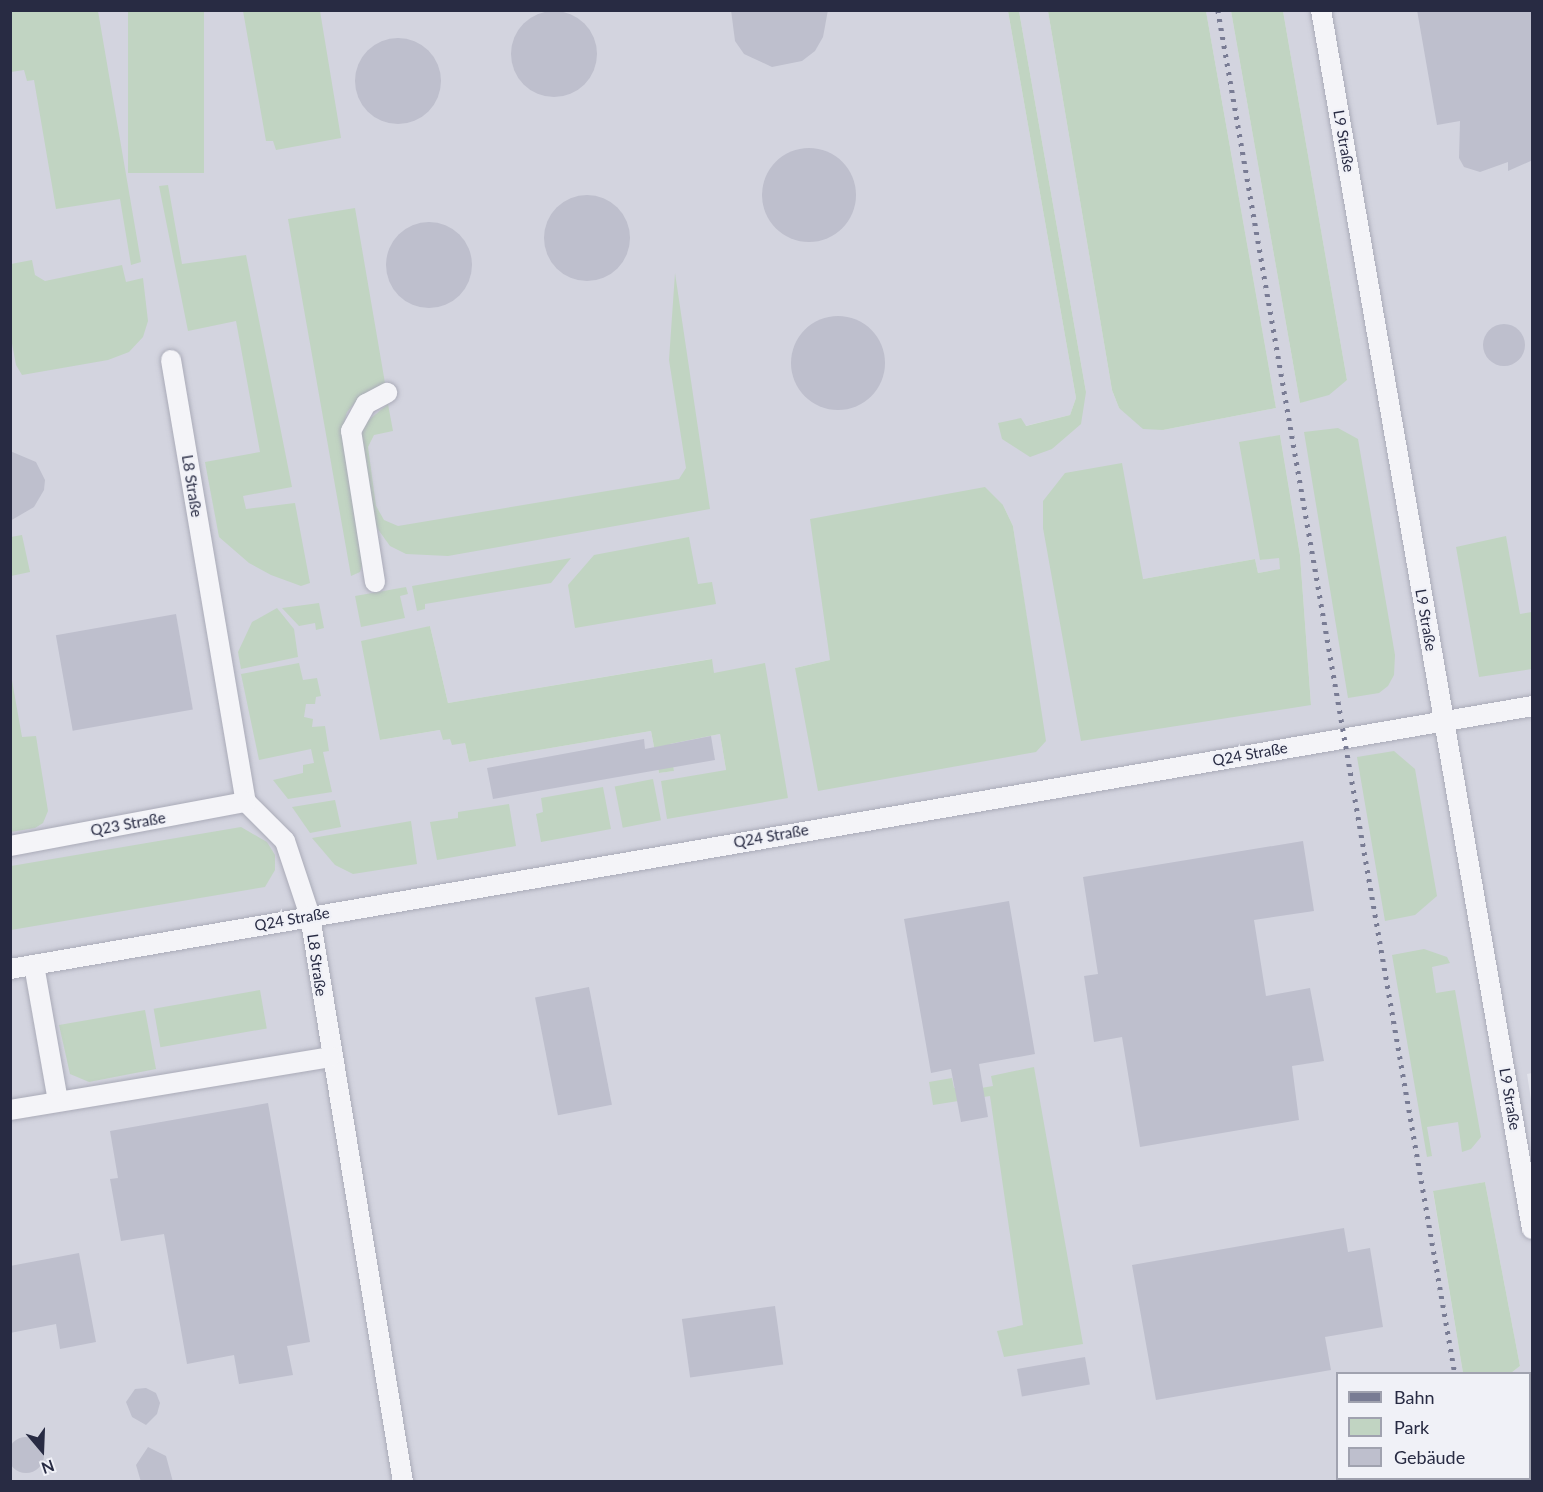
<!DOCTYPE html>
<html>
<head>
<meta charset="utf-8">
<style>
	body { margin:0 }
	#map { position:relative; width:1543px; height:1492px; overflow:hidden; background:#e1e2ea; font-family:Lato,sans-serif }
	div>[style] { position:absolute }
	.built>* { inset:0; background:#d3d4df }
	.green>* { inset:0; background:#c1d4c2; transform-origin:0 0 }
	.building>* { inset:0; background:#bebfcd; transform-origin:0 0 }
	.round { border-radius:50% }
	.roads { filter:drop-shadow(0 0 2px #aaabb8) drop-shadow(0 0 2px #aaabb8) }
	.service>* { height:20px; margin:-10px; padding:0 10px; transform-origin:10px; border-radius:10px; background:#f4f4f8 }
	.rail>* { height:4.5px; margin-top:-2.25px; transform-origin:0; background:repeating-linear-gradient(90deg,#797c94 0 3px,transparent 0 9px) }
	span { translate:-50% -50%; white-space:nowrap; text-align:center; line-height:1.15; -webkit-text-stroke:4.5px #f0f1f7; paint-order:stroke }
	.street-label { font-size:15px; color:#282b43 }
	.frame { position:absolute; inset:0; border:12px solid #282b43; pointer-events:none }
	.legend { position:absolute; left:1336px; top:1372px; width:195px; height:108px; box-sizing:border-box; background:#f0f1f7; border:2px solid #a0a2af; margin:0; padding:8px 10px; list-style:none; font-size:18px; color:#282b43 }
	.legend li { display:flex; align-items:center; gap:12px; height:30px }
	.legend b { width:30px; border:2px solid #a0a2af }
	.north { position:absolute; left:12px; top:1420px; width:60px; height:60px; -webkit-text-stroke:4px #f0f1f7; paint-order:stroke; rotate:161deg; font-size:16px; font-weight:700; line-height:24px; text-align:center; color:#282b43 }
	.north::after { content:''; display:block; margin:auto; width:21px; height:27px; background:#282b43; clip-path:polygon(50% 0,100% 100%,50% 72%,0 100%) }
</style>
</head>
<body>
<div id="map">
	<div class="built">
		<i style="clip-path:polygon(evenodd,10px 11px,1008px 11px,1076px 398px,1070px 415px,1025px 426px,998px 423px,1052px 449px,1086px 392px,1019px 11px,1048px 11px,1112px 390px,1119px 408px,1163px 430px,1276px 408px,1206px 11px,1231px 11px,1300px 403px,1347px 380px,1283px 11px,1532px 11px,1532px 1073px,1527px 1074px,1532px 1106px,1532px 1440px,1530px 1374px,1511px 1373px,1520px 1366px,1485px 1182px,1433px 1192px,1463px 1373px,1338px 1374px,1338px 1478px,1530px 1478px,1532px 1445px,1532px 1481px,11px 1481px,10px 11px,1280px 435px,1300px 555px,1311px 705px,1143px 579px,1255px 559px,1258px 573px,1281px 569px,1279px 557px,1260px 560px,1280px 435px,10px 11px,1003px 505px,1013px 526px,1045px 741px,795px 668px,830px 660px,1003px 505px,10px 11px,430px 626px,448px 703px,711px 659px,713px 673px,788px 798px,726px 770px,720px 734px,669px 744px,674px 771px,659px 773px,651px 731px,469px 762px,465px 743px,450px 739px,440px 730px,380px 740px,418px 631px,430px 626px)"></i>
	</div>
	<div class="green">
		<i style="clip-path:polygon(11px 10px,98px 11px,141px 262px,131px 265px,120px 199px,56px 209px,34px 80px,27px 81px,24px 70px,11px 72px)"></i>
		<i style="left:128px;top:11px;width:76px;height:162px"></i>
		<i style="clip-path:polygon(243px 11px,320px 11px,341px 138px,276px 150px,273px 141px,266px 141px)"></i>
		<i style="clip-path:polygon(1008px 11px,1019px 11px,1086px 392px,1081px 424px,1052px 449px,1030px 457px,1002px 439px,998px 423px,1021px 418px,1026px 426px,1070px 415px,1076px 398px)"></i>
		<i style="clip-path:polygon(1048px 11px,1206px 11px,1276px 408px,1163px 430px,1143px 429px,1119px 408px,1112px 390px)"></i>
		<i style="clip-path:polygon(1231px 11px,1283px 11px,1347px 380px,1329px 395px,1300px 403px)"></i>
		<i style="clip-path:polygon(168px 185px,182px 264px,246px 255px,292px 487px,243px 496px,246px 509px,295px 503px,310px 583px,301px 586px,271px 575px,249px 563px,219px 537px,205px 462px,260px 452px,236px 321px,188px 331px,159px 186px)"></i>
		<i style="clip-path:polygon(355px 208px,385px 383px,361px 396px,347px 412px,342px 431px,363px 563px,360px 572px,351px 576px,288px 219px)"></i>
		<i style="clip-path:polygon(32px 260px,35px 275px,45px 281px,122px 265px,126px 282px,143px 278px,148px 321px,143px 337px,129px 352px,108px 360px,22px 375px,16px 365px,11px 338px,11px 264px)"></i>
		<i style="clip-path:polygon(675px 273px,710px 509px,448px 556px,406px 554px,390px 546px,372px 521px,359px 443px,365px 423px,388px 404px,393px 431px,374px 435px,368px 447px,376px 506px,384px 520px,398px 526px,679px 479px,686px 468px,669px 360px)"></i>
		<i style="clip-path:polygon(1338px 428px,1358px 439px,1395px 655px,1394px 675px,1388px 686px,1379px 693px,1348px 698px,1304px 432px)"></i>
		<i style="clip-path:polygon(1280px 435px,1300px 555px,1311px 705px,1081px 741px,1043px 528px,1043px 501px,1065px 473px,1122px 463px,1143px 579px,1255px 559px,1258px 573px,1280px 569px,1279px 558px,1260px 560px,1239px 442px)"></i>
		<i style="clip-path:polygon(985px 487px,1003px 505px,1013px 526px,1046px 741px,1036px 752px,818px 791px,795px 668px,830px 660px,810px 519px)"></i>
		<i style="clip-path:polygon(22px 535px,30px 572px,11px 576px,11px 537px)"></i>
		<i style="clip-path:polygon(1506px 536px,1520px 614px,1532px 612px,1532px 669px,1479px 677px,1456px 547px)"></i>
		<i style="clip-path:polygon(689px 537px,698px 584px,712px 582px,716px 604px,575px 628px,568px 585px,594px 555px)"></i>
		<i style="clip-path:polygon(571px 558px,551px 583px,425px 604px,425px 609px,417px 611px,412px 586px)"></i>
		<i style="clip-path:polygon(406px 587px,408px 594px,400px 596px,405px 618px,361px 627px,355px 596px)"></i>
		<i style="clip-path:polygon(319px 603px,324px 628px,316px 630px,315px 623px,299px 626px,282px 608px)"></i>
		<i style="clip-path:polygon(277px 608px,294px 629px,298px 657px,241px 669px,238px 652px,252px 622px)"></i>
		<i style="clip-path:polygon(430px 626px,448px 703px,712px 659px,714px 673px,765px 663px,788px 798px,667px 819px,661px 781px,726px 770px,720px 734px,670px 744px,674px 771px,659px 773px,651px 731px,469px 762px,465px 743px,452px 745px,450px 739px,443px 740px,440px 730px,380px 740px,361px 641px)"></i>
		<i style="clip-path:polygon(299px 663px,303px 680px,317px 678px,321px 696px,316px 697px,315px 704px,306px 704px,304px 717px,313px 719px,312px 727px,325px 726px,329px 751px,323px 752px,332px 792px,288px 799px,273px 780px,303px 773px,303px 765px,314px 763px,311px 749px,259px 760px,241px 674px)"></i>
		<i style="clip-path:polygon(11px 675px,22px 737px,36px 736px,48px 811px,43px 823px,35px 828px,11px 832px)"></i>
		<i style="clip-path:polygon(1394px 751px,1415px 769px,1437px 896px,1415px 915px,1385px 921px,1357px 757px)"></i>
		<i style="left:653px;top:779px;width:42px;height:39px;rotate:79deg"></i>
		<i style="clip-path:polygon(603px 787px,611px 829px,541px 842px,536px 814px,543px 812px,541px 798px)"></i>
		<i style="clip-path:polygon(335px 800px,341px 827px,310px 833px,292px 807px)"></i>
		<i style="clip-path:polygon(509px 804px,516px 846px,437px 860px,430px 822px,458px 818px,458px 812px)"></i>
		<i style="clip-path:polygon(411px 821px,417px 864px,353px 874px,335px 865px,312px 838px)"></i>
		<i style="clip-path:polygon(241px 827px,267px 842px,275px 855px,275px 870px,265px 887px,11px 930px,11px 866px)"></i>
		<i style="clip-path:polygon(1424px 949px,1447px 957px,1450px 963px,1432px 967px,1436px 993px,1455px 990px,1481px 1137px,1471px 1149px,1462px 1152px,1458px 1122px,1427px 1127px,1432px 1156px,1427px 1157px,1392px 955px)"></i>
		<i style="left:260px;top:990px;width:39px;height:108px;rotate:80deg"></i>
		<i style="clip-path:polygon(145px 1010px,156px 1069px,89px 1082px,70px 1074px,59px 1025px)"></i>
		<i style="clip-path:polygon(1034px 1067px,1083px 1344px,1004px 1357px,997px 1331px,1023px 1325px,990px 1096px,933px 1105px,929px 1082px,952px 1078px,954px 1088px,980px 1083px,981px 1088px,993px 1086px,991px 1076px)"></i>
		<i style="clip-path:polygon(1485px 1182px,1520px 1366px,1511px 1373px,1463px 1373px,1433px 1191px)"></i>
	</div>
	<div class="building">
		<i style="clip-path:polygon(731px 10px,828px 10px,823px 37px,815px 51px,802px 61px,772px 67px,744px 54px,735px 41px)"></i>
		<i style="clip-path:polygon(1417px 10px,1533px 10px,1533px 160px,1508px 171px,1508px 162px,1480px 172px,1464px 167px,1459px 158px,1460px 121px,1437px 125px)"></i>
		<i class="round" style="left:511px;top:11px;width:86px;height:86px"></i>
		<i class="round" style="left:355px;top:38px;width:86px;height:86px"></i>
		<i class="round" style="left:762px;top:148px;width:94px;height:94px"></i>
		<i class="round" style="left:544px;top:195px;width:86px;height:86px"></i>
		<i class="round" style="left:386px;top:222px;width:86px;height:86px"></i>
		<i class="round" style="left:791px;top:316px;width:94px;height:94px"></i>
		<i class="round" style="left:1483px;top:324px;width:42px;height:42px"></i>
		<i style="clip-path:polygon(10px 451px,36px 462px,45px 480px,44px 490px,34px 507px,10px 521px)"></i>
		<i style="left:176px;top:614px;width:97px;height:122px;rotate:80deg"></i>
		<i style="clip-path:polygon(711px 736px,715px 760px,493px 799px,487px 768px,644px 739px,645px 749px)"></i>
		<i style="clip-path:polygon(1303px 841px,1314px 911px,1254px 920px,1266px 996px,1310px 988px,1324px 1061px,1292px 1066px,1299px 1120px,1140px 1147px,1122px 1037px,1094px 1042px,1084px 976px,1098px 974px,1083px 877px)"></i>
		<i style="clip-path:polygon(1009px 901px,1035px 1054px,979px 1064px,988px 1117px,961px 1122px,951px 1069px,931px 1073px,904px 919px)"></i>
		<i style="left:589px;top:987px;width:120px;height:55px;rotate:79deg"></i>
		<i style="clip-path:polygon(268px 1103px,310px 1342px,287px 1346px,293px 1375px,239px 1384px,234px 1355px,187px 1364px,164px 1234px,121px 1241px,110px 1179px,118px 1178px,110px 1131px)"></i>
		<i style="clip-path:polygon(1344px 1228px,1348px 1252px,1370px 1248px,1383px 1327px,1325px 1337px,1331px 1370px,1156px 1400px,1132px 1265px)"></i>
		<i style="clip-path:polygon(79px 1253px,96px 1342px,60px 1349px,56px 1324px,10px 1333px,10px 1266px)"></i>
		<i style="left:775px;top:1306px;width:59px;height:94px;rotate:82deg"></i>
		<i style="left:1085px;top:1357px;width:28px;height:69px;rotate:80deg"></i>
		<i style="clip-path:polygon(146px 1388px,156px 1393px,160px 1403px,157px 1414px,146px 1425px,132px 1417px,126px 1402px,135px 1389px)"></i>
		<i class="round" style="left:8px;top:1437px;width:36px;height:36px"></i>
		<i style="clip-path:polygon(148px 1447px,166px 1456px,173px 1482px,141px 1482px,136px 1465px)"></i>
	</div>
	<div class="roads">
		<div class="service">
			<i style="left:1321px;top:10px;width:1237px;rotate:80.18deg"></i>
			<i style="left:171px;top:360px;width:448px;rotate:80.4deg"></i>
			<i style="left:246px;top:802px;width:55px;rotate:45deg"></i>
			<i style="left:285px;top:841px;width:79px;rotate:71.6deg"></i>
			<i style="left:310px;top:916px;width:574px;rotate:80.67deg"></i>
			<i style="left:375px;top:582px;width:153px;rotate:-99deg"></i>
			<i style="left:351px;top:431px;width:31px;rotate:-61deg"></i>
			<i style="left:366px;top:404px;width:24px;rotate:-28deg"></i>
			<i style="left:10px;top:846px;width:240px;rotate:-10.6deg"></i>
			<i style="left:34px;top:965px;width:138px;rotate:80deg"></i>
			<i style="left:10px;top:969px;width:1545px;rotate:-9.8deg"></i>
			<i style="left:10px;top:1110px;width:325px;rotate:-9.4deg"></i>
			<i style="left:1530px;top:1473px;width:2px"></i>
			<i style="left:1489px;top:1482px;width:15px;rotate:-16deg"></i>
		</div>
	</div>
	<div class="rail">
		<i style="left:1218px;top:10px;width:1384px;rotate:80.14deg"></i>
		<i style="left:1473px;top:1478px;width:4px;rotate:90deg"></i>
	</div>
	<div class="street-label">
		<span style="left:1344px;top:141px;rotate:80deg">L9 Straße</span>
		<span style="left:192px;top:486px;rotate:81deg">L8 Straße</span>
		<span style="left:1426px;top:620px;rotate:80deg">L9 Straße</span>
		<span style="left:1250px;top:754px;rotate:-10deg">Q24 Straße</span>
		<span style="left:128px;top:824px;rotate:-10deg">Q23 Straße</span>
		<span style="left:771px;top:836px;rotate:-10deg">Q24 Straße</span>
		<span style="left:292px;top:919px;rotate:-10deg">Q24 Straße</span>
		<span style="left:317px;top:965px;rotate:82deg">L8 Straße</span>
		<span style="left:1510px;top:1099px;rotate:80deg">L9 Straße</span>
	</div>
	<div class="frame"></div>
	<ul class="legend">
	<li><b style="height:8px;background:#797c94"></b>Bahn</li>
	<li><b style="height:16px;background:#c1d4c2"></b>Park</li>
	<li><b style="height:16px;background:#bebfcd"></b>Gebäude</li>
	</ul>
	<div class="north">N</div>
</div>
</body>
</html>
